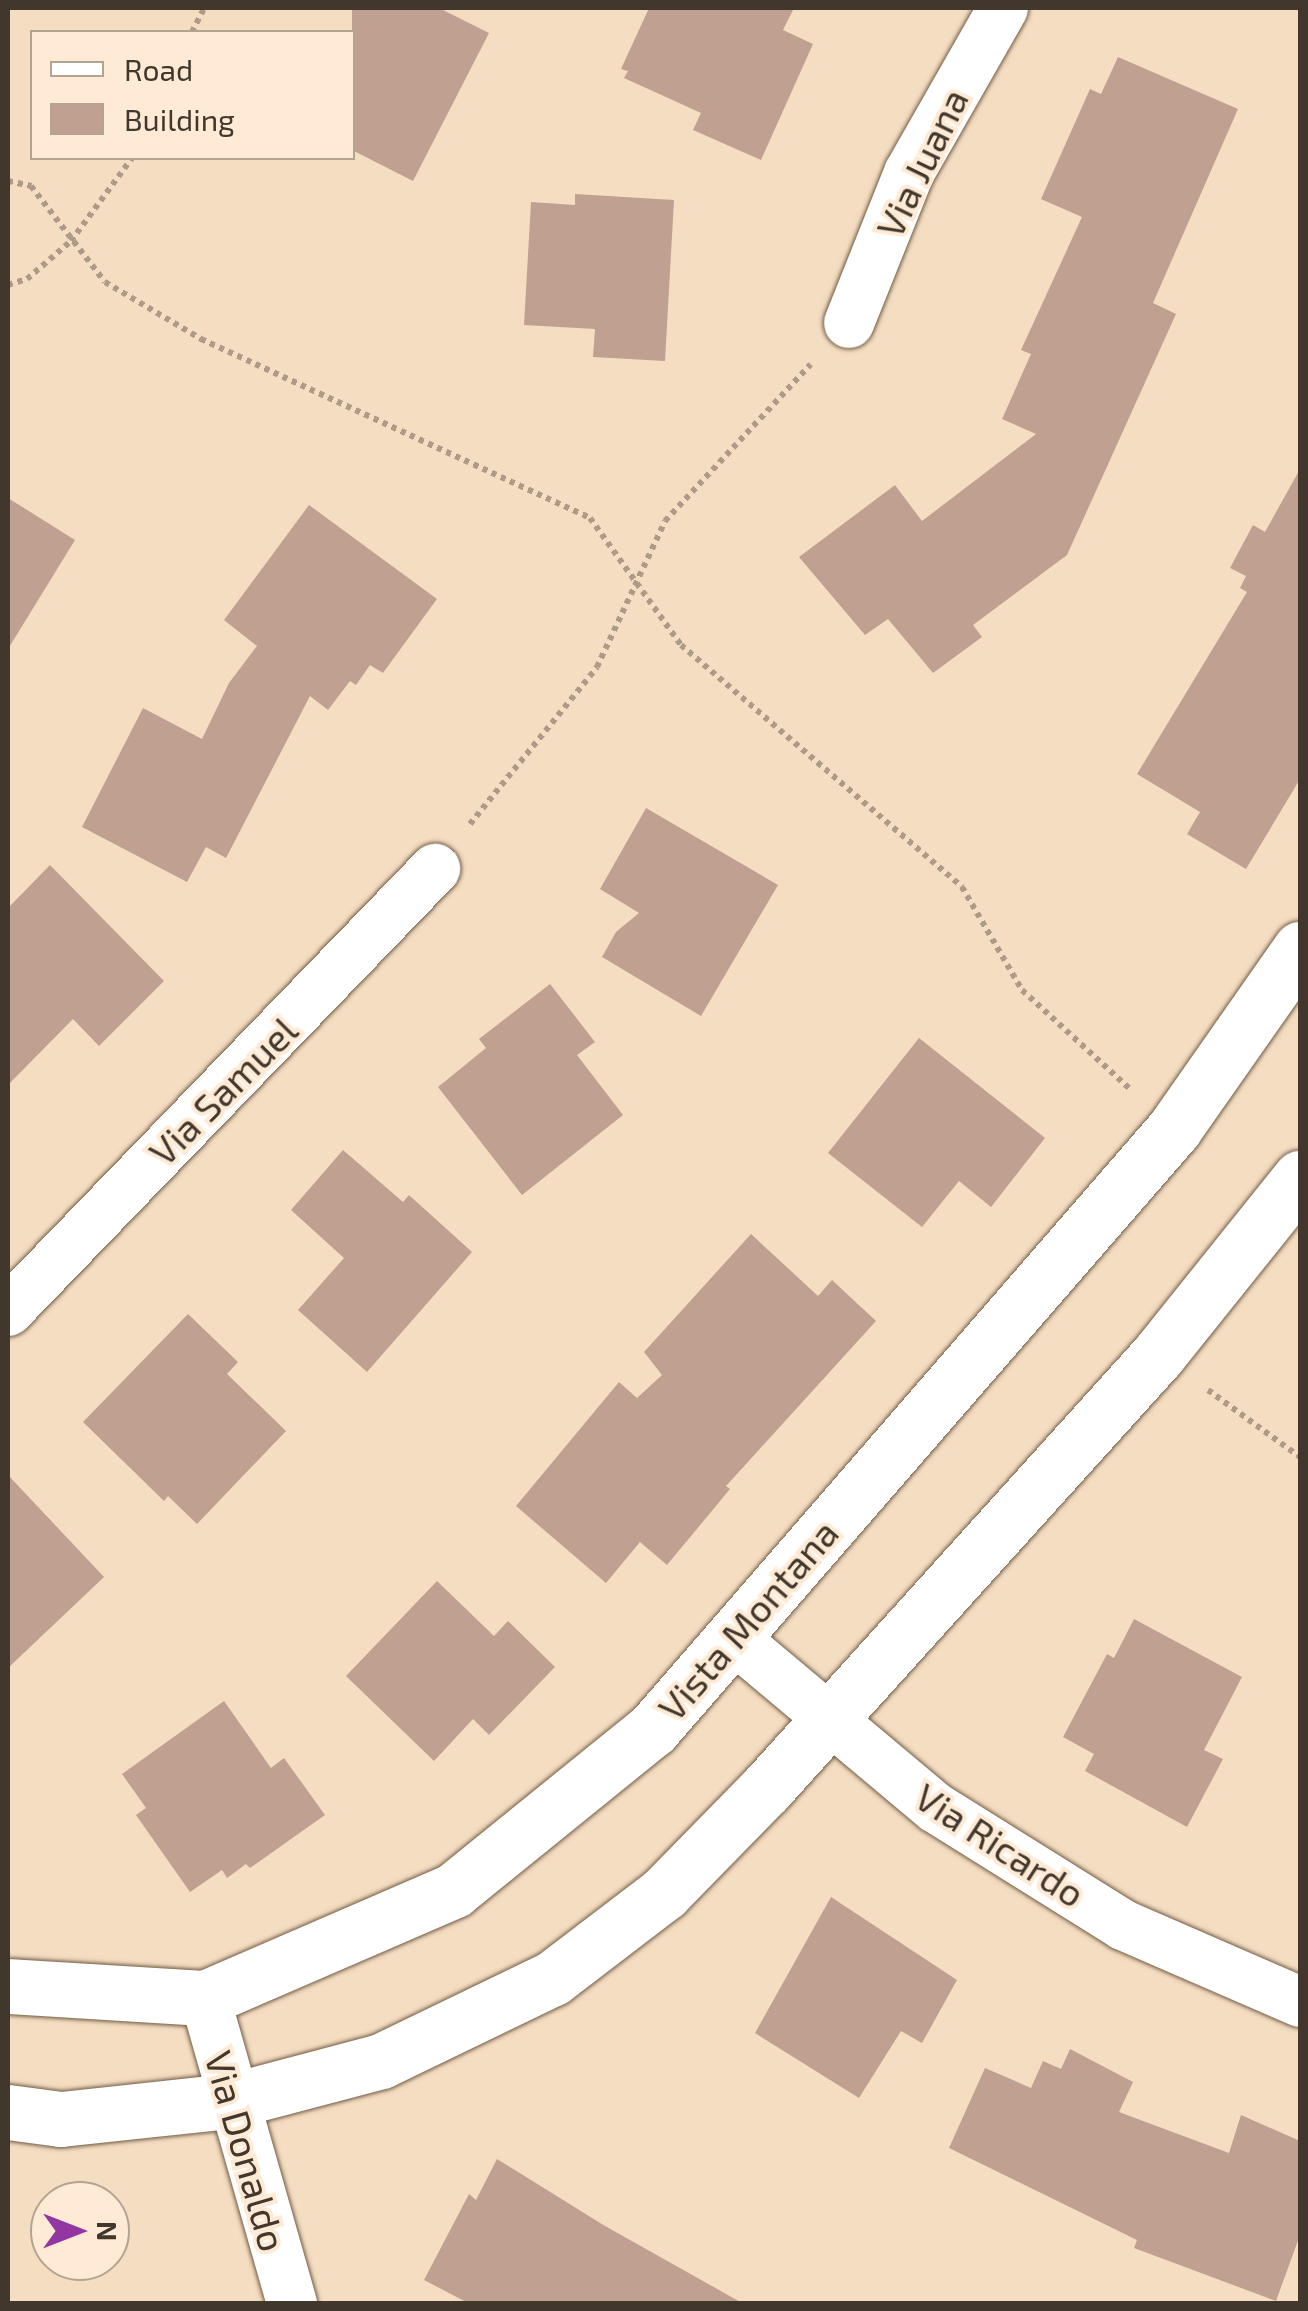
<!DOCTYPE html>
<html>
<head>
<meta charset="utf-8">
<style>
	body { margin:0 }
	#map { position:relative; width:1308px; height:2311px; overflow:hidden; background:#f5ddc2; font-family:"Exo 2",sans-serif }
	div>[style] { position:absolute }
	.building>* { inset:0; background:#c0a090 }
	.path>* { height:6px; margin-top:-3px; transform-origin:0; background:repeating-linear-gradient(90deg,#ae9b87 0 5px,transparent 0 10px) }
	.roads { filter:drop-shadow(0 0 2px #715c44) drop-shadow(0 0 2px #715c44) }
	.minor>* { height:50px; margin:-25px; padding:0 25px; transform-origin:25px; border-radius:25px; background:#fff }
	.tertiary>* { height:55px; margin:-27.5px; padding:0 27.5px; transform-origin:27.5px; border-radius:27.5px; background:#fff }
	span { translate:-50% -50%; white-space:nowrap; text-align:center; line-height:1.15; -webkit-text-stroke:8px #ffebd5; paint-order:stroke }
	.street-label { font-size:38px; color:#41372c }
	.frame { position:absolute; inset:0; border:10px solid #41372c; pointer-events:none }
	.legend { position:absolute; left:30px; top:30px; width:325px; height:130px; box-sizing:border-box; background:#ffebd5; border:2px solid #b3a391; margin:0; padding:12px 18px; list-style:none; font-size:30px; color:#41372c }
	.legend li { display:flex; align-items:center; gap:20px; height:50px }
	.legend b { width:50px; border:2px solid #b3a391 }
	.north { position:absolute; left:30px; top:2181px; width:100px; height:100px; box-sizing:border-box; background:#ffebd5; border:2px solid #b3a391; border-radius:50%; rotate:90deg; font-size:28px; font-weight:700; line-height:40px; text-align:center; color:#41372c }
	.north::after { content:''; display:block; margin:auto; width:35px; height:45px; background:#9237a2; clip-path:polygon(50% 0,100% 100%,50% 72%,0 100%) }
</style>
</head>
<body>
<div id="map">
	<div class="building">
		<i style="clip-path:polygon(352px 8px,439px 8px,489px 33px,413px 181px,352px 150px)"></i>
		<i style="clip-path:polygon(649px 8px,794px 8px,783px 30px,813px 44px,761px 160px,693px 130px,701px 113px,624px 78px,628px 71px,621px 69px)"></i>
		<i style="clip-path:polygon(1118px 57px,1238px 109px,1153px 303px,1176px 314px,1067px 555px,973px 625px,982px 637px,933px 673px,888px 619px,865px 635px,799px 557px,895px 485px,922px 521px,1036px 434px,1002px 419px,1031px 354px,1021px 350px,1082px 217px,1041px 199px,1090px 89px,1101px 94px)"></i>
		<i style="clip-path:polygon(575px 194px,674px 200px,665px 361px,593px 357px,595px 329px,524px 325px,531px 202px,575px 205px)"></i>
		<i style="clip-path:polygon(1300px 469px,1300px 779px,1246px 869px,1187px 834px,1200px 812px,1137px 774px,1247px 592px,1240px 588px,1246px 576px,1230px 568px,1253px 525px,1265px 532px)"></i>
		<i style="clip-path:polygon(8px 498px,75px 540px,8px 649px)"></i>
		<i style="clip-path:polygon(309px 505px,437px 599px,383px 673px,370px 665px,356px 685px,350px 681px,328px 710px,310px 696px,226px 858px,206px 847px,187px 882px,82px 827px,143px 708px,202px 739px,229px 683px,257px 646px,224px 620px)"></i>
		<i style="clip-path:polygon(646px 808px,778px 885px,701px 1016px,602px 957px,616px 932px,639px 913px,600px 889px)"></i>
		<i style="clip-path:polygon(50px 865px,164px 981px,99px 1046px,73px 1019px,8px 1085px,8px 908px)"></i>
		<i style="clip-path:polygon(550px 984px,595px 1042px,577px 1055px,623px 1115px,522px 1195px,438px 1087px,486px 1048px,479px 1039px)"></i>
		<i style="clip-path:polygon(919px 1038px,1045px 1138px,991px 1207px,959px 1181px,922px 1227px,828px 1153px)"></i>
		<i style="clip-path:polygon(343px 1150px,403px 1202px,409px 1195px,472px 1252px,367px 1372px,298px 1310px,344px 1258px,291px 1210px)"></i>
		<i style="clip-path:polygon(751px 1234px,818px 1296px,832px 1280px,876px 1321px,726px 1486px,730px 1489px,667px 1565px,640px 1542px,606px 1583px,516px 1506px,619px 1382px,637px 1398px,662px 1375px,644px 1352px)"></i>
		<i style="clip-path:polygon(188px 1314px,238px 1362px,227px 1374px,286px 1431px,197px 1524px,168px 1496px,164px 1501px,83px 1422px)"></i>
		<i style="clip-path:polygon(8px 1475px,104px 1577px,8px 1668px)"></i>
		<i style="clip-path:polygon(437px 1581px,494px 1636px,508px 1621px,555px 1667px,489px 1735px,473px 1719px,434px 1761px,346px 1676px)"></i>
		<i style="clip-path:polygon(1134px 1619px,1242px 1677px,1204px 1750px,1223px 1759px,1187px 1827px,1085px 1771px,1094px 1754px,1063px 1737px,1107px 1654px,1114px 1658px)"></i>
		<i style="clip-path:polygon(224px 1701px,271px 1768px,284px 1758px,325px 1815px,250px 1868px,246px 1864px,227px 1878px,222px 1870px,190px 1892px,136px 1815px,146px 1808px,122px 1774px)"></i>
		<i style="clip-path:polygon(831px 1897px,957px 1980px,922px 2043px,901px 2031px,859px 2098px,755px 2033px)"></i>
		<i style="clip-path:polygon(1070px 2049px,1133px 2082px,1119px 2112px,1229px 2153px,1241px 2115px,1300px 2141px,1300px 2235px,1276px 2301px,1134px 2248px,1137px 2240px,949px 2148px,985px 2068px,1031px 2088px,1043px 2061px,1061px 2069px)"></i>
		<i style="clip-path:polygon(497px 2159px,605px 2226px,744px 2304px,470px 2304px,424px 2280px,469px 2194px,476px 2200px)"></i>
	</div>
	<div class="path">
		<i style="left:192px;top:32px;width:27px;rotate:-63deg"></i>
		<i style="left:8px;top:181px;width:24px;rotate:12deg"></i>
		<i style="left:31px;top:186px;width:121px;rotate:52.4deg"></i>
		<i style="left:105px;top:282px;width:112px;rotate:30.7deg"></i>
		<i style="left:201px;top:339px;width:428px;rotate:24.7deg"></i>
		<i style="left:590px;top:518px;width:156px;rotate:54.4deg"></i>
		<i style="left:681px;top:645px;width:371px;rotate:40.7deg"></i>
		<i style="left:962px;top:887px;width:119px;rotate:59.8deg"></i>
		<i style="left:1022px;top:990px;width:145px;rotate:42.5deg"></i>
		<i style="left:8px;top:285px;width:20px;rotate:-18deg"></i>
		<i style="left:27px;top:279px;width:58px;rotate:-40.8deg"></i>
		<i style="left:71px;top:241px;width:103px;rotate:-53.7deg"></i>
		<i style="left:470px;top:824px;width:202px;rotate:-51deg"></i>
		<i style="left:597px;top:667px;width:161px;rotate:-65deg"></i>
		<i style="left:665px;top:521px;width:214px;rotate:-47.1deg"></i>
		<i style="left:1208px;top:1390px;width:114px;rotate:36.1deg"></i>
	</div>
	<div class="roads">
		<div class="minor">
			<i style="left:849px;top:323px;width:162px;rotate:-68.2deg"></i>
			<i style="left:909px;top:173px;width:190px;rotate:-60.3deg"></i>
			<i style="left:8px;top:1311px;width:615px;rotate:-45.99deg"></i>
			<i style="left:732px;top:1637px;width:266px;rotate:40deg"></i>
			<i style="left:936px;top:1808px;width:221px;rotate:32deg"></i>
			<i style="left:1123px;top:1925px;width:193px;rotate:23.5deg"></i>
			<i style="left:205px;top:1998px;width:318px;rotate:74.1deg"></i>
		</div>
		<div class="tertiary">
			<i style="left:8px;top:1986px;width:197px;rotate:3.5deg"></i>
			<i style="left:205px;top:1998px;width:271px;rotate:-23.4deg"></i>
			<i style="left:454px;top:1890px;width:256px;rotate:-39deg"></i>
			<i style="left:653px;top:1729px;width:795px;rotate:-49.03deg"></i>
			<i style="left:1174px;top:1129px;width:220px;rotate:-55deg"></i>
			<i style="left:8px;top:2112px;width:53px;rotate:7.5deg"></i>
			<i style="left:61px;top:2119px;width:170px;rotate:-6.1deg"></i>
			<i style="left:230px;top:2101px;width:156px;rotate:-14.8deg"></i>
			<i style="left:381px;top:2061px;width:191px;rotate:-25.8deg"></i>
			<i style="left:553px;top:1978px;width:140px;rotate:-37.4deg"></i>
			<i style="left:664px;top:1893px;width:146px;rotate:-45.6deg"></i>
			<i style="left:766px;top:1789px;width:585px;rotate:-47.91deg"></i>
			<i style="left:1158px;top:1355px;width:227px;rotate:-51.3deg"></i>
		</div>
	</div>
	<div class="street-label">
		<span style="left:922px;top:163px;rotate:-64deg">Via Juana</span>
		<span style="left:223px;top:1091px;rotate:-45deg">Via Samuel</span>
		<span style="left:748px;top:1620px;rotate:-49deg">Vista Montana</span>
		<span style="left:1000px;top:1845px;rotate:33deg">Via Ricardo</span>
		<span style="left:246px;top:2151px;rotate:74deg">Via Donaldo</span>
	</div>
	<div class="frame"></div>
	<ul class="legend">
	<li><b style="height:12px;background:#fff"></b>Road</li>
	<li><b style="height:28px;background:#c0a090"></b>Building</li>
	</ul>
	<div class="north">N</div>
</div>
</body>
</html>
